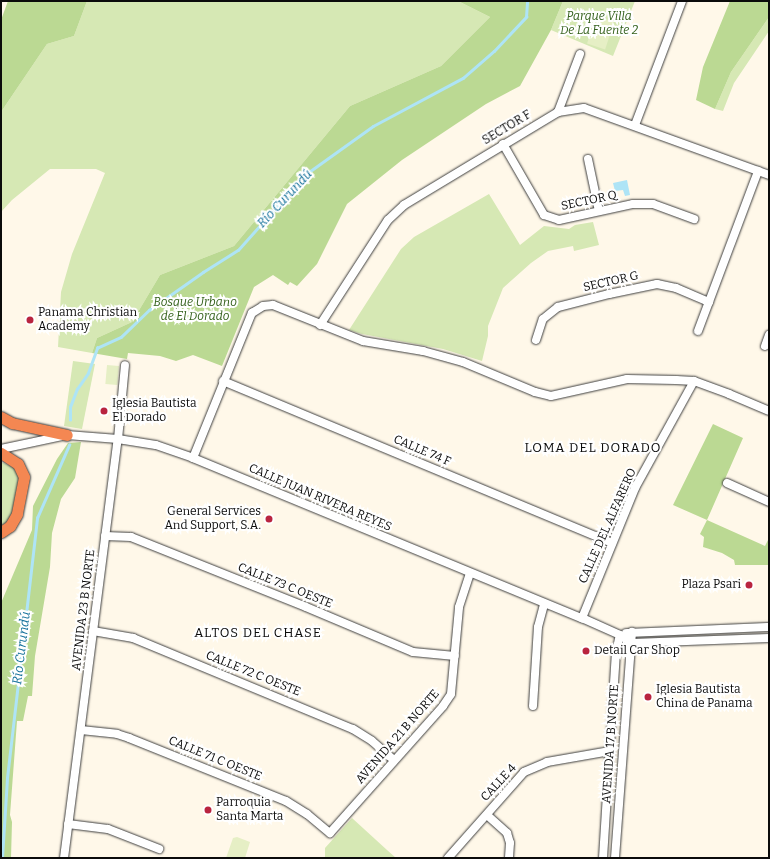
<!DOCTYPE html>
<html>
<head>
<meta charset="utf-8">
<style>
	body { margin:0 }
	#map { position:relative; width:770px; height:859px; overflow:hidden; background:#fff8e9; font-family:Bitter,serif }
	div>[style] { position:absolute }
	.green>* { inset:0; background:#d6e8b4 }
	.forest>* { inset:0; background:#bbd993 }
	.pitch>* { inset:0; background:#e6efc5; transform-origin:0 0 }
	.water>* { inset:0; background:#aee4f6 }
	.stream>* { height:2.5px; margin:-1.25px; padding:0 1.25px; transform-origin:1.25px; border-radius:1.25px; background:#aee4f6 }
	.roads { filter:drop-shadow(0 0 1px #3e3e3e) drop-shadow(0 0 1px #3e3e3e) }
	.minor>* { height:8px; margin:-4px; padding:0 4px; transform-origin:4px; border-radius:4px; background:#fff }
	.highway>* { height:11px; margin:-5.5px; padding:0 5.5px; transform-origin:5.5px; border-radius:5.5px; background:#f48752 }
	.dots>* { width:11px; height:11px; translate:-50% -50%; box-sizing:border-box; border:2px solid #fff; border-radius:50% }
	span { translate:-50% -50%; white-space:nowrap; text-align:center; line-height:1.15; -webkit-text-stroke:4px #fff; paint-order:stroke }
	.park-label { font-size:12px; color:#34611c; font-style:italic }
	.street-label { font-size:12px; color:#0b0b0b }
	.poi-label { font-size:12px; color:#0b0b0b }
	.left { translate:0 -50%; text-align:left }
	.right { translate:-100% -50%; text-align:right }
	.water-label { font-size:13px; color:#16729b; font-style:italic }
	.neighbourhood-label { font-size:13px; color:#0b0b0b; letter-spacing:1px }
	.frame { position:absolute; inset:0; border:2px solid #0b0b0b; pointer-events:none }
</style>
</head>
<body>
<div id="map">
	<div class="green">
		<i style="clip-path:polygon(87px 1px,458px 1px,490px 17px,441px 66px,350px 106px,234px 246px,160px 275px,132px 322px,97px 338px,92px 353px,58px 347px,61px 292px,72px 254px,105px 173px,96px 169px,50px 169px,12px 200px,1px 212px,1px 112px,47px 44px,74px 36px)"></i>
		<i style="clip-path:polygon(563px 1px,635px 1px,613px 56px,551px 30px)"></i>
		<i style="clip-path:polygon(769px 17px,769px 31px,734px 83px,723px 111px,715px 109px,731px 72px)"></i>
		<i style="clip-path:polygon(489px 194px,520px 245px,544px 226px,569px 229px,575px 225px,593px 222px,599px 245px,574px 251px,573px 246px,548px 251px,531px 263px,503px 288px,488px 326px,488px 336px,482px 361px,443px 349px,362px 334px,349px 330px,401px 249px,414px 237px)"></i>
		<i style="clip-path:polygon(73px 361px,95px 364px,82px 429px,64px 426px)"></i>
		<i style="clip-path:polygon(1px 462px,13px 467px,19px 477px,13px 511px,7px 522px,1px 526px)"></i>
		<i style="clip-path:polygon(352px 818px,387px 850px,396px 858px,325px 858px,325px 848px)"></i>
	</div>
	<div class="forest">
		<i style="clip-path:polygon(8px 1px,87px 1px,74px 36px,47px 44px,1px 112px,1px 20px)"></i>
		<i style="clip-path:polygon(458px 1px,563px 1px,551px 30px,520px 86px,486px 104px,402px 160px,347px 204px,317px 264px,297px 286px,290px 282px,288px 285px,273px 275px,254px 287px,222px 366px,193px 355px,176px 361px,160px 356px,128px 353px,127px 359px,92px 353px,97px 338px,132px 322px,160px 275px,234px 246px,350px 106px,441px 66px,490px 17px)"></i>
		<i style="clip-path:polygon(730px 1px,769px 1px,769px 17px,731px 72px,715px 109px,696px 100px,703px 67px)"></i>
		<i style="clip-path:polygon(713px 424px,743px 438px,707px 520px,765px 546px,769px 538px,769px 565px,735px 565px,734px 560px,722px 553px,703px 547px,704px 537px,700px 534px,707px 520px,673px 505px)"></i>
		<i style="clip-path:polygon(81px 442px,75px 478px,61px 499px,52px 533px,50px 567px,35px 656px,32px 696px,28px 696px,23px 721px,17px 721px,10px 815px,12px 822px,11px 858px,1px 858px,1px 603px,32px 530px,33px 506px,57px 459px,68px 443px)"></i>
	</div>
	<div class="pitch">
		<i style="left:596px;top:16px;width:19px;height:29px;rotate:18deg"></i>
		<i style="left:107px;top:365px;width:12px;height:19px;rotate:5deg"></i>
		<i style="clip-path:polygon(237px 837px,250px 842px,245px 858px,226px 858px,233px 838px)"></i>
	</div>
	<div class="water">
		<i style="clip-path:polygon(627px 180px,630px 195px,625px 196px,623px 190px,615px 191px,613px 183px)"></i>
	</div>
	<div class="stream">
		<i style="left:70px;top:420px;width:13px;rotate:-90deg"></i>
		<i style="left:70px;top:407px;width:19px;rotate:-69deg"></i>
		<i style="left:77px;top:389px;width:19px;rotate:-55deg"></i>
		<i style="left:88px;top:373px;width:27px;rotate:-70deg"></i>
		<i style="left:97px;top:348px;width:26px;rotate:-25deg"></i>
		<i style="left:121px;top:337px;width:39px;rotate:-44deg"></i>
		<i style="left:149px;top:310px;width:66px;rotate:-35.1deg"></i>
		<i style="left:203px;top:272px;width:41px;rotate:-32.2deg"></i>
		<i style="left:238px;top:250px;width:102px;rotate:-48.2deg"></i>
		<i style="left:306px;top:174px;width:82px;rotate:-35.6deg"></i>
		<i style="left:373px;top:126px;width:102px;rotate:-28.1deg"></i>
		<i style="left:463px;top:78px;width:41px;rotate:-41.1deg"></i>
		<i style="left:494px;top:51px;width:47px;rotate:-46.7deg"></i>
		<i style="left:526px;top:17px;width:16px;rotate:-86deg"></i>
		<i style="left:2px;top:858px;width:80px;rotate:-86.4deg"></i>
		<i style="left:7px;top:778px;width:262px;rotate:-83.4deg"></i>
		<i style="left:37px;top:518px;width:80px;rotate:-66.3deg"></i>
	</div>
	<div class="roads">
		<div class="minor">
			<i style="left:558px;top:112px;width:62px;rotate:-69.2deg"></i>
			<i style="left:635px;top:125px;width:133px;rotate:-69.2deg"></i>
			<i style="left:503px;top:144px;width:82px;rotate:60deg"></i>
			<i style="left:544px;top:215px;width:16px;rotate:18deg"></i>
			<i style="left:559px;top:220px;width:76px;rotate:-12.2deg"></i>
			<i style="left:633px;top:204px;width:20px"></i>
			<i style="left:653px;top:204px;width:44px;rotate:20.1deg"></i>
			<i style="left:588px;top:159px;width:53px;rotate:78.1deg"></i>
			<i style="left:320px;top:325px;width:125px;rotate:-57.1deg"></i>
			<i style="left:388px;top:220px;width:22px;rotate:-43deg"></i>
			<i style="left:404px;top:205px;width:180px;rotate:-31.1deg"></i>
			<i style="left:558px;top:112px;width:26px;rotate:-9deg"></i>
			<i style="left:584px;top:108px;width:197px;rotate:19.9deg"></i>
			<i style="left:698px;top:331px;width:171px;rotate:-69.4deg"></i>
			<i style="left:536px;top:340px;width:22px;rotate:-72deg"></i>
			<i style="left:543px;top:319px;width:19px;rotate:-39deg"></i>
			<i style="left:558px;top:307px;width:53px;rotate:-14.3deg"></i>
			<i style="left:609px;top:294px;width:49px;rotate:-11.8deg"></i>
			<i style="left:657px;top:284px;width:19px;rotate:12deg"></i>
			<i style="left:676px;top:288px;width:36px;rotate:23deg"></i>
			<i style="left:765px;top:346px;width:12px;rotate:-70deg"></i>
			<i style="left:223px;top:381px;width:421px;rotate:22.6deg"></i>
			<i style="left:1px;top:449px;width:67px;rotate:-12deg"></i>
			<i style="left:67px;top:435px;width:51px;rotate:4.5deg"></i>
			<i style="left:118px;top:439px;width:38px;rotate:9deg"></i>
			<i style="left:156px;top:445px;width:39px;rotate:19deg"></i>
			<i style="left:193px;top:458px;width:421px;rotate:22.4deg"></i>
			<i style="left:582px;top:618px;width:42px;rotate:24.1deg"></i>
			<i style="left:620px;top:635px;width:14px;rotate:34deg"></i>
			<i style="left:632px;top:643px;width:137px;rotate:-2.1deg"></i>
			<i style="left:193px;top:458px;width:157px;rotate:-67.9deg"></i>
			<i style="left:252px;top:313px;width:13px;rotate:-32deg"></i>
			<i style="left:263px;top:306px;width:10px;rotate:-6deg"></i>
			<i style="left:273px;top:305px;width:97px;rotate:21.8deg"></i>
			<i style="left:363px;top:341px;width:61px;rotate:9.5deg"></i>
			<i style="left:423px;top:351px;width:41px;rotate:15.4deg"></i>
			<i style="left:463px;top:362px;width:78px;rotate:22.6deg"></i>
			<i style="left:535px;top:392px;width:16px;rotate:14deg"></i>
			<i style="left:551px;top:396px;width:78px;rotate:-12.6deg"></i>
			<i style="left:627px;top:379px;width:49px;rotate:1.2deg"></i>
			<i style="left:676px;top:380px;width:18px;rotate:3deg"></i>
			<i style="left:694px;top:381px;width:37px;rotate:20deg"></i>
			<i style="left:729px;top:394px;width:43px;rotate:23deg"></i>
			<i style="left:727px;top:483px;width:46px;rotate:24.3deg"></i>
			<i style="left:105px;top:536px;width:26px;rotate:2deg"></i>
			<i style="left:131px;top:537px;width:188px;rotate:21.8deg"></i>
			<i style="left:306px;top:607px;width:116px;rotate:22.8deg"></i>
			<i style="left:413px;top:652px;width:42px;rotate:5.4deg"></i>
			<i style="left:582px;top:618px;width:140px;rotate:-67.8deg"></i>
			<i style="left:635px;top:488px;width:122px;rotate:-61.1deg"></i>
			<i style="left:93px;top:631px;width:41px;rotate:9.9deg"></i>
			<i style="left:133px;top:638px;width:238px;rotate:22.5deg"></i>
			<i style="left:353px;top:729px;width:22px;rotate:32deg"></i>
			<i style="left:372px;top:741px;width:29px;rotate:41deg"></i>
			<i style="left:626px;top:633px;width:143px;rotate:-2.4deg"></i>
			<i style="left:533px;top:706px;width:79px;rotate:-86.4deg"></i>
			<i style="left:538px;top:627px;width:24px;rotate:-75deg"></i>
			<i style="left:81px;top:730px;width:36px;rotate:6deg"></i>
			<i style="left:117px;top:734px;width:13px;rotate:18deg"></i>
			<i style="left:129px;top:738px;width:169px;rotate:21.9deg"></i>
			<i style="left:286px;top:801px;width:25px;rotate:32deg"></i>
			<i style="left:307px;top:814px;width:30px;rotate:40deg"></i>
			<i style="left:330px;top:833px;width:170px;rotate:-48.3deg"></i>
			<i style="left:443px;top:706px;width:14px;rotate:-56deg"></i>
			<i style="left:451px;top:694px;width:87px;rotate:-84.7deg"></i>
			<i style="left:459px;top:607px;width:35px;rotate:-72deg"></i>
			<i style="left:487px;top:815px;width:27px;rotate:42deg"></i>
			<i style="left:507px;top:833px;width:10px;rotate:73deg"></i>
			<i style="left:510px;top:843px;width:15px;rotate:94deg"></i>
			<i style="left:68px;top:824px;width:40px;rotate:7.1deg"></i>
			<i style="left:108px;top:829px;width:55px;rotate:21.4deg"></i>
			<i style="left:64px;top:858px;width:422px;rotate:-82.7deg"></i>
			<i style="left:118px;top:439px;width:74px;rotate:-84.6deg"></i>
			<i style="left:448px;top:858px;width:115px;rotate:-48.5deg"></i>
			<i style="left:524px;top:772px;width:25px;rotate:-23deg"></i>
			<i style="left:547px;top:762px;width:64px;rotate:-9.9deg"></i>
			<i style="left:603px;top:858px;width:206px;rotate:-86.4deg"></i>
			<i style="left:616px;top:652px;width:17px;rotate:-77deg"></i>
			<i style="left:615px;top:858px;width:227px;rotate:-85.7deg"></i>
		</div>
		<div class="highway">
			<i style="left:1px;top:417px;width:13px;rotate:29deg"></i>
			<i style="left:12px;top:423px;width:56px;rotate:12.3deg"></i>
			<i style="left:1px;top:453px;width:20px;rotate:33deg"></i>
			<i style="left:18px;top:464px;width:14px;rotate:65deg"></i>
			<i style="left:24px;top:477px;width:38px;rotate:101deg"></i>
			<i style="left:17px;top:514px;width:14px;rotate:120deg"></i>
			<i style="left:10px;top:526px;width:11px;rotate:146deg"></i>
		</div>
	</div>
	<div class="dots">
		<i style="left:30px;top:320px;background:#b9243f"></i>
		<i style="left:104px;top:411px;background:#b9243f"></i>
		<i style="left:269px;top:519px;background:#b9243f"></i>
		<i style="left:749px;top:585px;background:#b9243f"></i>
		<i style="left:586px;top:651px;background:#b9243f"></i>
		<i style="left:648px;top:697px;background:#b9243f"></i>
		<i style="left:208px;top:810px;background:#b9243f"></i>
	</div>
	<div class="park-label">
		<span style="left:599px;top:24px">Parque Villa<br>De La Fuente 2</span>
		<span style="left:195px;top:310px">Bosque Urbano<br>de El Dorado</span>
	</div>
	<div class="street-label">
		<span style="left:507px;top:128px;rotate:-31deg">SECTOR F</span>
		<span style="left:589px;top:201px;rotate:-12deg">SECTOR Q</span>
		<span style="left:611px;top:282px;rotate:-13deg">SECTOR G</span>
		<span style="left:422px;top:451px;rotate:23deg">CALLE 74 F</span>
		<span style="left:320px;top:498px;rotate:23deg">CALLE JUAN RIVERA REYES</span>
		<span style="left:608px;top:526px;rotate:-66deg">CALLE DEL ALFARERO</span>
		<span style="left:285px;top:586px;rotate:22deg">CALLE 73 C OESTE</span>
		<span style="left:84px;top:610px;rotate:-83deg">AVENIDA 23 B NORTE</span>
		<span style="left:253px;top:674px;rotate:22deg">CALLE 72 C OESTE</span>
		<span style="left:398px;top:737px;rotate:-49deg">AVENIDA 21 B NORTE</span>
		<span style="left:611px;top:744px;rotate:-86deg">AVENIDA 17 B NORTE</span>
		<span style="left:215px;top:759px;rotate:22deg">CALLE 71 C OESTE</span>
		<span style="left:499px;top:783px;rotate:-47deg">CALLE 4</span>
	</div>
	<div class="poi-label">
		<span class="left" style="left:38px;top:320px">Panama Christian<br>Academy</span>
		<span class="left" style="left:112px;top:411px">Iglesia Bautista<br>El Dorado</span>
		<span class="right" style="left:261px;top:519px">General Services<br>And Support, S.A.</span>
		<span class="right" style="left:741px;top:585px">Plaza Psari</span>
		<span class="left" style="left:594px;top:651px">Detail Car Shop</span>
		<span class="left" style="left:656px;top:697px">Iglesia Bautista<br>China de Panama</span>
		<span class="left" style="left:216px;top:810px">Parroquia<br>Santa Marta</span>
	</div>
	<div class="water-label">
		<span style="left:285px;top:199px;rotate:-47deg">Río Curundú</span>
		<span style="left:22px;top:648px;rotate:-83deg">Río Curundú</span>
	</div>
	<div class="neighbourhood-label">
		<span style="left:593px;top:448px">LOMA DEL DORADO</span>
		<span style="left:258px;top:633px">ALTOS DEL CHASE</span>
	</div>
	<div class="frame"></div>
</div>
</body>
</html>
